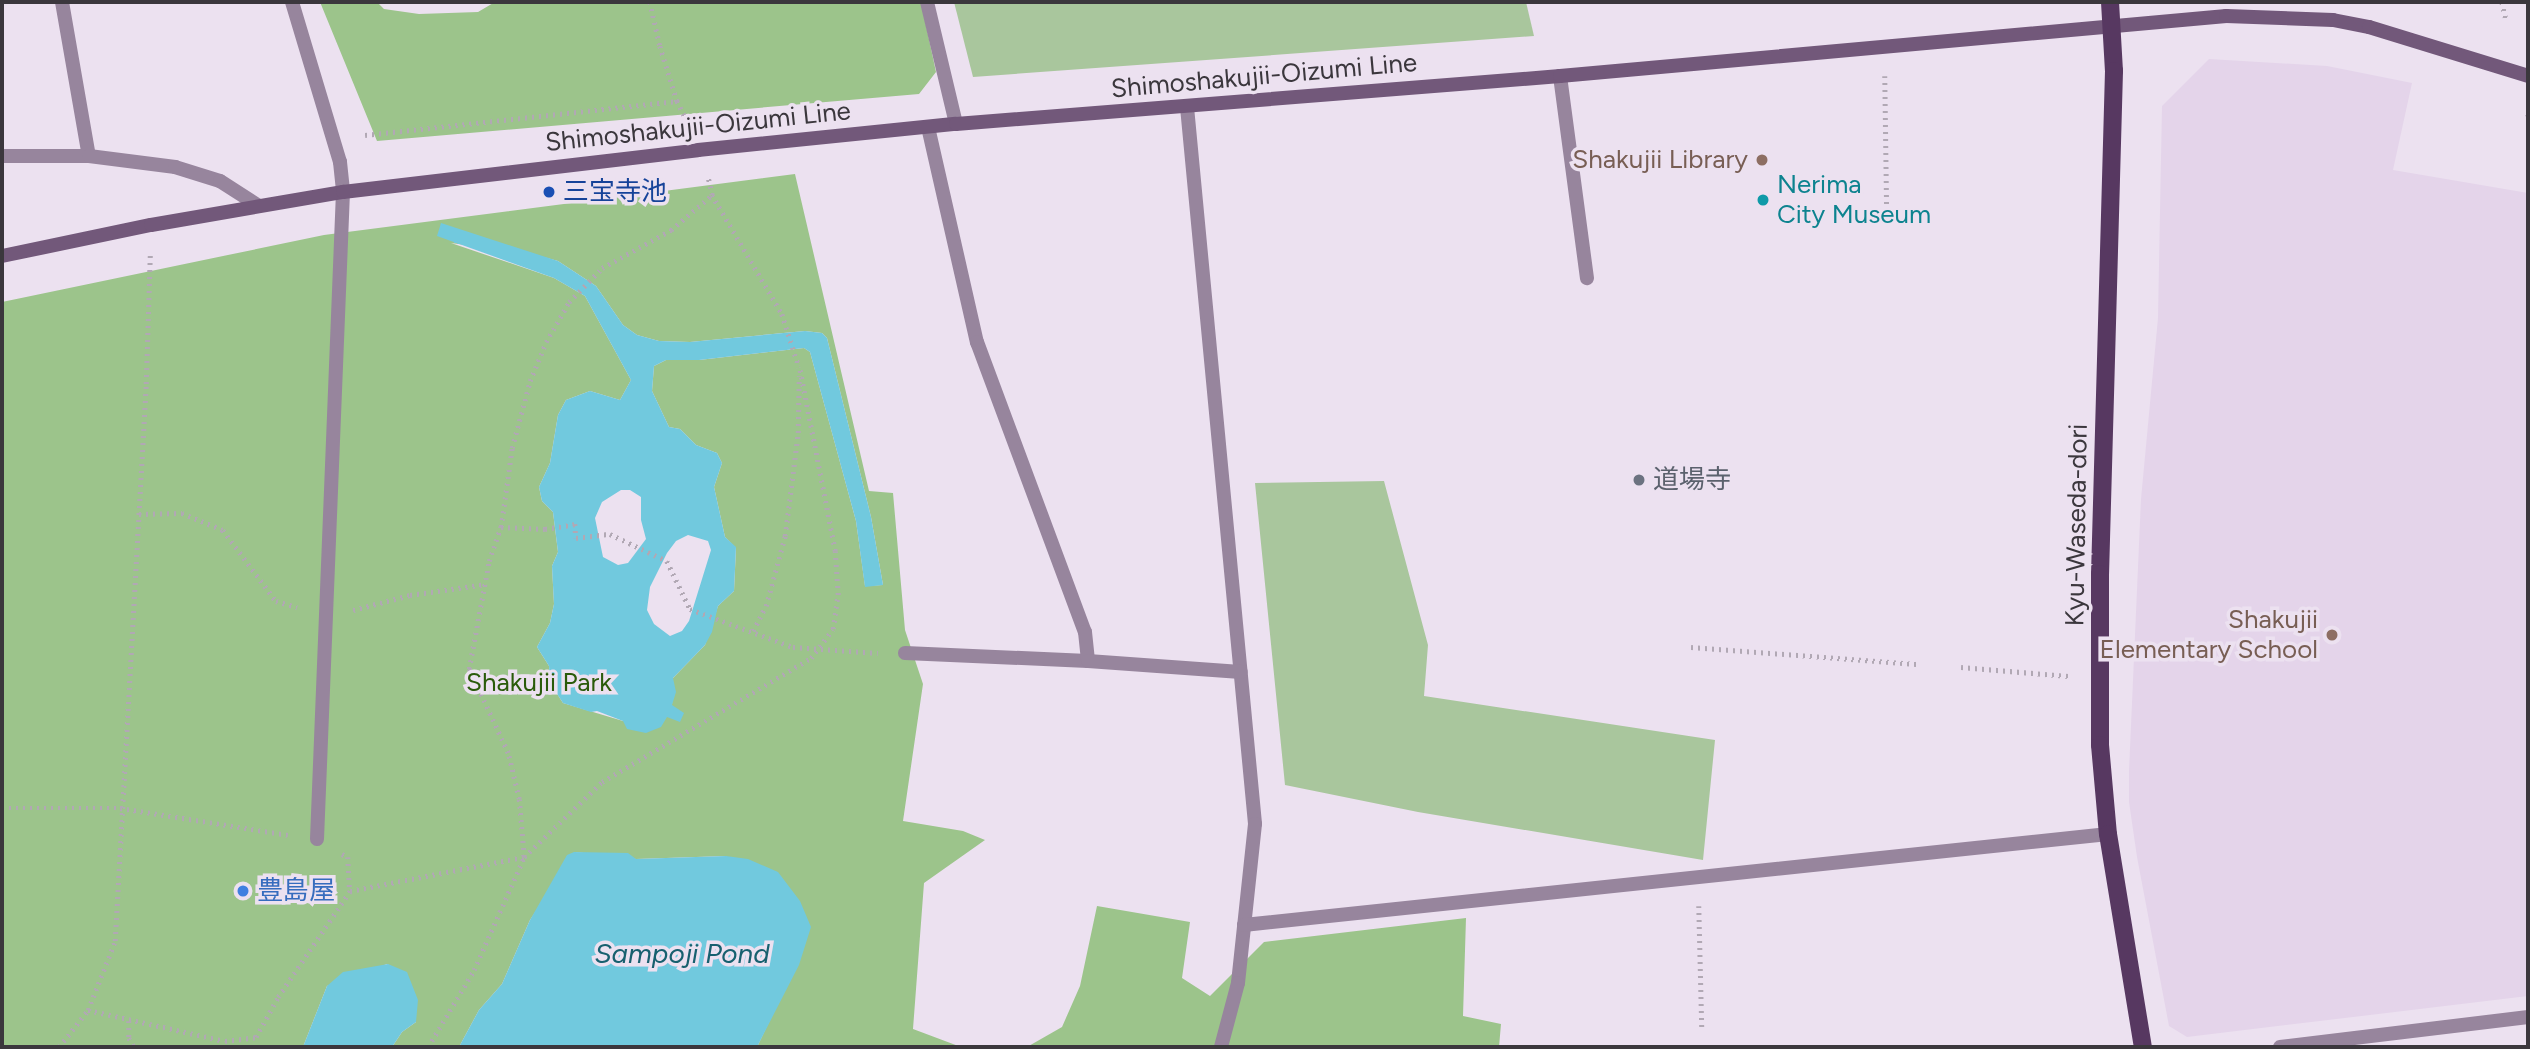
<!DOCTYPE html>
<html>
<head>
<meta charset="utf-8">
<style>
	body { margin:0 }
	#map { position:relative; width:2530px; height:1049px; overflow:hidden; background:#ece1f0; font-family:Figtree,"Noto Sans JP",sans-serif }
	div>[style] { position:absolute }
	.built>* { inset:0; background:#e4d4ea }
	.green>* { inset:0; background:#a9c69d }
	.forest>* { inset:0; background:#9cc48b }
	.water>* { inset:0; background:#71c9de }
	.path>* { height:4.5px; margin-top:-2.25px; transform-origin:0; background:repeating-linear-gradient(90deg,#b1a8b4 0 2px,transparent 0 7px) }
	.service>* { height:14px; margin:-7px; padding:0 7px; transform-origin:7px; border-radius:7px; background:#97859d }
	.minor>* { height:14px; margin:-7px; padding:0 7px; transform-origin:7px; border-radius:7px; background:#97859d }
	.secondary>* { height:14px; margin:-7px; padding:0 7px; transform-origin:7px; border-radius:7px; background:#72587a }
	.primary>* { height:18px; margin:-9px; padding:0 9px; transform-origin:9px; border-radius:9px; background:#573861 }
	.dots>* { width:19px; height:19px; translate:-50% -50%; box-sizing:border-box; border:4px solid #ece1f0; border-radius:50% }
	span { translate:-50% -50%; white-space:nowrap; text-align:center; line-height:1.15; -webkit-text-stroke:7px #ece1f0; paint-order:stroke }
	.street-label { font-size:26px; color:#3b373d }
	.education-label { font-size:26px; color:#785e54 }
	.right { translate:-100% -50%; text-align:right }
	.culture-label { font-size:26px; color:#0d838f }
	.left { translate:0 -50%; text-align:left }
	.transit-label { font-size:26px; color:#164399 }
	.worship-label { font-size:26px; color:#5b616d }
	.park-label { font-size:26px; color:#2a5b0a }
	.shop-label { font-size:26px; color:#366cbe }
	.water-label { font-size:28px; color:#17606f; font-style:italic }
	.frame { position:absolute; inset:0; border:4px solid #3b373d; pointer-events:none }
</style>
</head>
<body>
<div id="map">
	<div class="built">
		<i style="clip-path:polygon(2209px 59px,2327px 66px,2412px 83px,2393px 170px,2528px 193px,2528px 996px,2187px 1037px,2169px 1026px,2137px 857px,2129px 802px,2129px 771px,2141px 499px,2158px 318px,2162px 106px)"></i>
	</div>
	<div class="green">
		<i style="clip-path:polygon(954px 2px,1526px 2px,1534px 36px,973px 77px)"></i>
		<i style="clip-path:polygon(1384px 481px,1428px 645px,1424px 696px,1715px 740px,1703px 860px,1418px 812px,1285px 785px,1255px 483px)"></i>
	</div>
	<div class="forest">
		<i style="clip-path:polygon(320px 2px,377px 2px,384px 9px,419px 14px,478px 12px,495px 2px,921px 2px,936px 72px,919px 94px,377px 141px)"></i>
		<i style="clip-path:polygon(evenodd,795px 174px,869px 491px,893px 493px,905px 630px,923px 684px,903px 821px,963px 831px,985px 840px,924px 883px,913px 1029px,961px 1047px,757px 1047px,781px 997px,726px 856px,636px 859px,575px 852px,530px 920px,502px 984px,479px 1010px,459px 1047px,392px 1047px,402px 1032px,416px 1022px,393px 967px,387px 964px,327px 986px,303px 1047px,2px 1047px,2px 302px,324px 235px,795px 174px,451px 243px,532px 254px,558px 261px,596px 286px,623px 325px,637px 335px,659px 341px,690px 342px,805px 331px,822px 333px,827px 338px,871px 517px,883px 585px,865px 586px,856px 521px,810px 352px,804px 348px,699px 360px,666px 360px,654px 366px,652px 391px,669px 427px,680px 429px,696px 445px,717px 453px,722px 463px,714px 487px,725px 537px,736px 548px,734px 591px,718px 606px,705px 645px,673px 678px,672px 705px,623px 721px,563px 703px,550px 683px,549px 666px,537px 647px,550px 623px,554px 604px,552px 566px,558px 552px,553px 512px,542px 501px,539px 487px,550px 463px,558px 415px,566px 400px,590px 391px,620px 400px,631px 380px,585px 296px,554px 278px,451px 243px)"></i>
		<i style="clip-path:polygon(1097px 906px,1190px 922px,1182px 978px,1210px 996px,1264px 942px,1466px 918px,1463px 1016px,1501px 1024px,1499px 1047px,1027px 1047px,1062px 1027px,1080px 986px)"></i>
	</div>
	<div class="water">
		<i style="clip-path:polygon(evenodd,441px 223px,558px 261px,596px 286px,623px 325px,637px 335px,659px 341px,690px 342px,805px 331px,822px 333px,827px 338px,871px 517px,883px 585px,865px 587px,856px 521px,810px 352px,804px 348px,699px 360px,666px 360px,654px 366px,652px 391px,669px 427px,680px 429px,696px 445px,717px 453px,722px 463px,714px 487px,725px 537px,736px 547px,734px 591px,718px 606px,712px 632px,705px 645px,673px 678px,676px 692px,672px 705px,684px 713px,680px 722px,667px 717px,661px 727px,646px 733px,627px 729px,623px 721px,597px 711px,591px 712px,563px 703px,550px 683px,549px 666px,537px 647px,550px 623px,554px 604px,552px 566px,558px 552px,553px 512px,542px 501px,539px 487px,550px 463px,558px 415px,566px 400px,590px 391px,620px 400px,631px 380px,585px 296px,554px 278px,437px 236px,441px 223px,621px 490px,630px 490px,641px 497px,641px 520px,646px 539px,628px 563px,618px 565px,603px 557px,595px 518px,602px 502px,621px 490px,441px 223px,688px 535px,708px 541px,711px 550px,689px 621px,682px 631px,670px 636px,654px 624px,647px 610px,650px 587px,667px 553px,676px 541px,688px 535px)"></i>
		<i style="clip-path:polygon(574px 852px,628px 853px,636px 859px,726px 856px,748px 859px,778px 872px,800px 901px,811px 927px,799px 965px,757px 1047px,459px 1047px,479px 1010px,502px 984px,530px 920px,567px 855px)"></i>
		<i style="clip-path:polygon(388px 964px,407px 972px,418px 1000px,416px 1022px,402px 1032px,392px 1047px,303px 1047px,327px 986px,343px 972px)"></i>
	</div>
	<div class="path">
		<i style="left:650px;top:2px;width:45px;rotate:77.2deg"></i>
		<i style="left:660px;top:46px;width:58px;rotate:72.8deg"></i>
		<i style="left:677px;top:101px;width:22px;rotate:63deg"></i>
		<i style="left:2502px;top:2px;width:17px;rotate:77deg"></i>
		<i style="left:1885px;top:76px;width:136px;rotate:89.2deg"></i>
		<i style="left:2528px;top:115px;width:1px;rotate:90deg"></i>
		<i style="left:365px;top:135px;width:314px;rotate:-6.2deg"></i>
		<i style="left:712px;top:195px;width:138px;rotate:59.5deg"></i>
		<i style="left:782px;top:314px;width:56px;rotate:72.2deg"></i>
		<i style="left:139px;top:514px;width:43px;rotate:-1.3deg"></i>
		<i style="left:182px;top:513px;width:44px;rotate:22.5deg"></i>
		<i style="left:223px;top:530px;width:89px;rotate:53.3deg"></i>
		<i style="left:276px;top:601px;width:22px;rotate:16deg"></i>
		<i style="left:501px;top:527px;width:44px;rotate:2.6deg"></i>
		<i style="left:545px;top:529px;width:30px;rotate:-9deg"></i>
		<i style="left:575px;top:524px;width:14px;rotate:86deg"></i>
		<i style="left:576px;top:538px;width:34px;rotate:-7deg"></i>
		<i style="left:610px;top:534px;width:63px;rotate:25.3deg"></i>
		<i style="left:667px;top:561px;width:53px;rotate:64.4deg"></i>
		<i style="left:690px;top:609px;width:110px;rotate:20.3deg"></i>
		<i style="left:793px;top:647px;width:85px;rotate:4deg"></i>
		<i style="left:353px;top:610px;width:59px;rotate:-14.7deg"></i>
		<i style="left:410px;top:595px;width:77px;rotate:-8.2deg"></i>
		<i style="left:753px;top:631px;width:28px;rotate:-63deg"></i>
		<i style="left:766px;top:606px;width:73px;rotate:-74.8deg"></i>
		<i style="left:785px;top:536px;width:104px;rotate:-82.8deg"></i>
		<i style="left:798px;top:433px;width:57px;rotate:-89deg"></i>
		<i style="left:1691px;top:647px;width:229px;rotate:4.3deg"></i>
		<i style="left:1961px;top:667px;width:108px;rotate:4.8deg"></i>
		<i style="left:2px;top:808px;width:118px"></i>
		<i style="left:120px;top:808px;width:170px;rotate:9.1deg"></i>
		<i style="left:342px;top:854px;width:7px;rotate:27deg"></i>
		<i style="left:348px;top:857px;width:34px;rotate:87deg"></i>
		<i style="left:1699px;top:906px;width:122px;rotate:88.6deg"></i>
		<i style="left:88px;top:1010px;width:140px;rotate:12.8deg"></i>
		<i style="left:225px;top:1041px;width:31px;rotate:-7deg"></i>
		<i style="left:256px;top:1037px;width:46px;rotate:-61.2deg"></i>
		<i style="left:278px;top:997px;width:128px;rotate:-55.8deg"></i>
		<i style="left:350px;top:891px;width:177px;rotate:-11.1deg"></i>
		<i style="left:524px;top:857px;width:108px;rotate:-43.9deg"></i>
		<i style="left:602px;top:782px;width:243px;rotate:-30.7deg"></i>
		<i style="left:811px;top:658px;width:36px;rotate:-53deg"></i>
		<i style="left:833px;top:629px;width:34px;rotate:-82deg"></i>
		<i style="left:838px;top:595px;width:44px;rotate:-93.9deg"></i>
		<i style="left:835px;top:551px;width:189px;rotate:-101deg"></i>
		<i style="left:129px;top:1021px;width:17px;rotate:90deg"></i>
		<i style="left:129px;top:1038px;width:10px;rotate:61deg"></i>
		<i style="left:59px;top:1047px;width:47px;rotate:-51.9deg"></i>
		<i style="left:88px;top:1010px;width:74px;rotate:-68.6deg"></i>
		<i style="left:115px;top:941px;width:558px;rotate:-86.81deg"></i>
		<i style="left:146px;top:384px;width:130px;rotate:-88.2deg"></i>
		<i style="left:428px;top:1047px;width:90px;rotate:-59.1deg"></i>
		<i style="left:474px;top:970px;width:124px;rotate:-66.1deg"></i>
		<i style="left:524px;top:857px;width:58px;rotate:-94.9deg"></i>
		<i style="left:519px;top:799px;width:47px;rotate:-103.4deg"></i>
		<i style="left:508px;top:753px;width:93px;rotate:-114.9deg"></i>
		<i style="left:469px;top:669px;width:110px;rotate:-79.5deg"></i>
		<i style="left:489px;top:561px;width:36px;rotate:-71deg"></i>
		<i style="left:501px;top:527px;width:80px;rotate:-82.1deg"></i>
		<i style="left:512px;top:448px;width:69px;rotate:-75deg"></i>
		<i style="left:530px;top:381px;width:42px;rotate:-67.7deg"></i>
		<i style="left:546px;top:342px;width:46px;rotate:-60.1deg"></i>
		<i style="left:569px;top:302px;width:47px;rotate:-45.9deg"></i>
		<i style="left:602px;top:268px;width:79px;rotate:-28.8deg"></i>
		<i style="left:671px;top:230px;width:54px;rotate:-40.5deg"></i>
		<i style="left:712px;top:195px;width:17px;rotate:-103deg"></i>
	</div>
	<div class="service">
		<i style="left:62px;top:2px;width:156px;rotate:80.1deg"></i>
		<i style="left:1560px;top:76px;width:204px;rotate:82.4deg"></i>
		<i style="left:905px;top:653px;width:183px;rotate:2.5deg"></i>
		<i style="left:317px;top:839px;width:648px;rotate:-87.7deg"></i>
	</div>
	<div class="minor">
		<i style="left:292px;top:2px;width:167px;rotate:73.3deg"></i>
		<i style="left:340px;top:162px;width:30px;rotate:84deg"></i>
		<i style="left:927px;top:2px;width:125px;rotate:76.6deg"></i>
		<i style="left:1187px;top:107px;width:720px;rotate:84.58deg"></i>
		<i style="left:1255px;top:824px;width:160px;rotate:96.1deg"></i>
		<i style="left:1238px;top:983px;width:66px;rotate:104.9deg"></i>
		<i style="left:928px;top:127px;width:221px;rotate:77.2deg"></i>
		<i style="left:977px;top:342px;width:309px;rotate:69.6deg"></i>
		<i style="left:1085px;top:632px;width:29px;rotate:84deg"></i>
		<i style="left:1088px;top:661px;width:153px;rotate:4.1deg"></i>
		<i style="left:2px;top:156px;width:87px"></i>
		<i style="left:89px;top:156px;width:87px;rotate:7.3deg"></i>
		<i style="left:175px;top:167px;width:47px;rotate:17.3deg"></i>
		<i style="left:220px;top:181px;width:46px;rotate:32.7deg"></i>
		<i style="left:1244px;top:925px;width:869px;rotate:-6.01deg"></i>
		<i style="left:2280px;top:1047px;width:250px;rotate:-6.9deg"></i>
	</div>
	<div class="secondary">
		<i style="left:2px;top:256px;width:152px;rotate:-11.8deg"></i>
		<i style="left:151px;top:225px;width:195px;rotate:-9.8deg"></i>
		<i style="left:343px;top:192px;width:357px;rotate:-6.7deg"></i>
		<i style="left:698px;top:150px;width:259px;rotate:-5.8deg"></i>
		<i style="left:956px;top:124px;width:606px;rotate:-4.54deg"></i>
		<i style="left:1560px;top:76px;width:669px;rotate:-5.15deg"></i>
		<i style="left:2226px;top:16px;width:107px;rotate:2.1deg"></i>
		<i style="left:2333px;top:20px;width:37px;rotate:11deg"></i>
		<i style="left:2369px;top:27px;width:166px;rotate:17.1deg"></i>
	</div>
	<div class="primary">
		<i style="left:2110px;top:2px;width:69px;rotate:86.7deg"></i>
		<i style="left:2114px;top:71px;width:503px;rotate:91.59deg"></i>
		<i style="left:2100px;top:574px;width:171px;rotate:90deg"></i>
		<i style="left:2100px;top:745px;width:89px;rotate:84.9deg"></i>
		<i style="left:2108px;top:834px;width:216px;rotate:80.7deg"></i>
	</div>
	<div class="dots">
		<i style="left:1762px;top:160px;background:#8d6e63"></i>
		<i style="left:549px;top:192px;background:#1a4fb4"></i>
		<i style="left:1763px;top:200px;background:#0f9aa8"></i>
		<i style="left:1639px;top:480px;background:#6b7280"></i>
		<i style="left:2332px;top:635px;background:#8d6e63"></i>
		<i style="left:243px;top:891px;background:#3f7fe0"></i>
	</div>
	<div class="street-label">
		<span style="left:1264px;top:76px;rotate:-5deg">Shimoshakujii-Oizumi Line</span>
		<span style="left:698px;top:127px;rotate:-6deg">Shimoshakujii-Oizumi Line</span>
		<span style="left:2077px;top:525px;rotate:-89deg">Kyu-Waseda-dori</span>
	</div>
	<div class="education-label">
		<span class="right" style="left:1748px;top:160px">Shakujii Library</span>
		<span class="right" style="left:2318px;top:635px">Shakujii<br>Elementary School</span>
	</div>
	<div class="culture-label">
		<span class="left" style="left:1777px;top:200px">Nerima<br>City Museum</span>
	</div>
	<div class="transit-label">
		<span class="left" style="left:563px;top:192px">三宝寺池</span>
	</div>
	<div class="worship-label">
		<span class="left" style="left:1653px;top:480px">道場寺</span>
	</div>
	<div class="park-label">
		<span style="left:539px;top:683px">Shakujii Park</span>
	</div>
	<div class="shop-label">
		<span class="left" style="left:257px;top:891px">豊島屋</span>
	</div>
	<div class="water-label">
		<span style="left:682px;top:953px">Sampoji Pond</span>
	</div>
	<div class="frame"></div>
</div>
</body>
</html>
